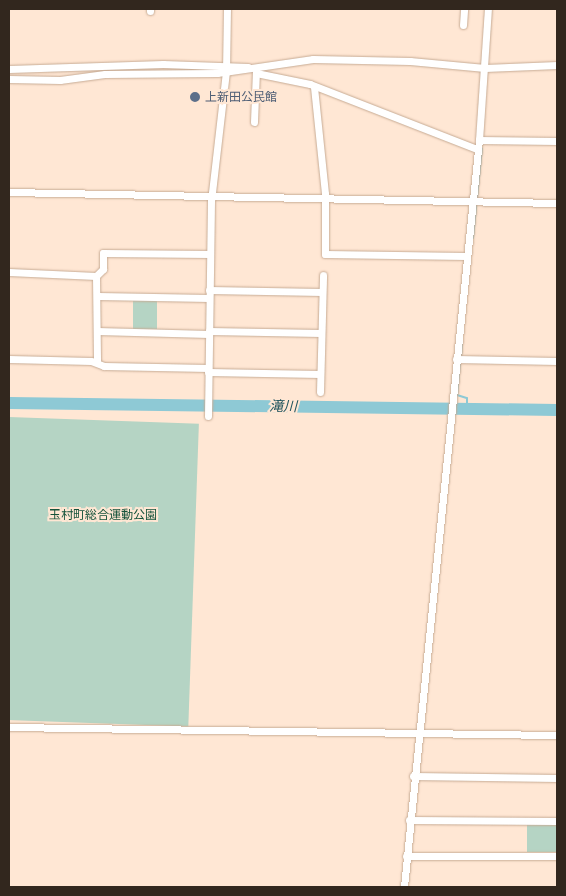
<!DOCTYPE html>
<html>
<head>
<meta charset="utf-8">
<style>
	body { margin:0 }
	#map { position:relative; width:566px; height:896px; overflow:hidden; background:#ffe7d4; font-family:"PT Sans","Noto Sans JP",sans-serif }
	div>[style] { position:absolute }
	.green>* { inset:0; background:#b5d4c4; transform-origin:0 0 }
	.stream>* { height:2px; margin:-1px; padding:0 1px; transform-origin:1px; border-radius:1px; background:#8ec9d5 }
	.river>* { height:12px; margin:-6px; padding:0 6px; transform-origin:6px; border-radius:6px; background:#8ec9d5 }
	.roads { filter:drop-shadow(0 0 1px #c7ab94) drop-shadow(0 0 1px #c7ab94) }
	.minor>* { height:7px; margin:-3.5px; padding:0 3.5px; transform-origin:3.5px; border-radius:3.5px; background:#fff }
	.dots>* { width:14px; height:14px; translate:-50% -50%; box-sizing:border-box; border:2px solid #ffe7d4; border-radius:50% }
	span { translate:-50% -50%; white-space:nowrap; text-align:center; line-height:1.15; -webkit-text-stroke:4px #ffe7d4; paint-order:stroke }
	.service-label { font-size:12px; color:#4e5e75 }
	.left { translate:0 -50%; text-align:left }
	.park-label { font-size:12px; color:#14523a }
	.water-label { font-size:14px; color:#22555e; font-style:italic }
	.frame { position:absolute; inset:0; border:10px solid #32271e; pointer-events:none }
</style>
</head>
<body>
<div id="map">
	<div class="green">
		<i style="left:133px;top:299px;width:24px;height:30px"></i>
		<i style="left:9px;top:417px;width:190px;height:303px;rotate:2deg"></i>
		<i style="left:527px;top:823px;width:30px;height:29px"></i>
	</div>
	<div class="stream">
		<i style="left:473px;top:238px;width:90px;rotate:-84.3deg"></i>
		<i style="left:461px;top:357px;width:15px;rotate:-86deg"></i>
		<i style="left:460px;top:362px;width:33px;rotate:95deg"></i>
		<i style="left:457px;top:395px;width:10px;rotate:17deg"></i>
		<i style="left:467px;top:398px;width:11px;rotate:90deg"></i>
	</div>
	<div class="river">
		<i style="left:9px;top:403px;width:548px;rotate:0.73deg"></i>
	</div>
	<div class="roads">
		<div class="minor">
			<i style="left:150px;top:9px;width:2px;rotate:90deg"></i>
			<i style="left:463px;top:25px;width:16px;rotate:-86deg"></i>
			<i style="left:9px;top:69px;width:154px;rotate:-1.9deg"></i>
			<i style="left:163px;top:64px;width:85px;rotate:2deg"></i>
			<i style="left:256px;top:73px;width:55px;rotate:11.5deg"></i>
			<i style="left:310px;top:84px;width:179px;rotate:21.3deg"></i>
			<i style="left:9px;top:79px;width:51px;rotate:1.1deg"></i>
			<i style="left:60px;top:80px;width:45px;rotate:-7.6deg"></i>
			<i style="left:105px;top:74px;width:112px;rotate:-0.5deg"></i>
			<i style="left:217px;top:73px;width:97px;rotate:-8.3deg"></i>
			<i style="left:313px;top:59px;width:97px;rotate:1.2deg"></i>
			<i style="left:410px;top:61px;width:75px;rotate:5.3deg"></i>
			<i style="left:485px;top:68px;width:72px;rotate:-2.4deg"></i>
			<i style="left:314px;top:87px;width:108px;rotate:84.1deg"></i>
			<i style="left:325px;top:194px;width:60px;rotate:90deg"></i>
			<i style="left:325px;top:254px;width:141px;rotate:0.8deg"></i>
			<i style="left:254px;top:122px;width:51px;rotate:-87.8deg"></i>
			<i style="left:479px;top:140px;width:78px;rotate:0.7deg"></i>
			<i style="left:9px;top:192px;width:548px;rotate:1.15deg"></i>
			<i style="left:9px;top:272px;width:87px;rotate:2.6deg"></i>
			<i style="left:96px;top:276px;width:10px;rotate:-45deg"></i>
			<i style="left:103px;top:269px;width:16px;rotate:-90deg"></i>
			<i style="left:103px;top:253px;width:107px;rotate:0.5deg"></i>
			<i style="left:96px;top:276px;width:85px;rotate:89.3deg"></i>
			<i style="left:209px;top:290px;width:113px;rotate:1deg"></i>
			<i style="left:98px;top:296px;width:111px;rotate:1deg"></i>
			<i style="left:97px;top:331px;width:112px;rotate:1.5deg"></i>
			<i style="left:209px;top:331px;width:112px;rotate:1deg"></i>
			<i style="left:9px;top:359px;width:82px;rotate:1.4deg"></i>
			<i style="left:91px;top:361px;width:14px;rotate:21deg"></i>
			<i style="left:104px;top:366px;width:104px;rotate:1.1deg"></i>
			<i style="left:456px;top:359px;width:101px;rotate:1.1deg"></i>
			<i style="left:208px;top:372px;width:112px;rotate:1deg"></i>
			<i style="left:320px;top:392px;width:117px;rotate:-88.5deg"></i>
			<i style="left:208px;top:416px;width:215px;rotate:-89.2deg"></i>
			<i style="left:211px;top:201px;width:130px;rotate:-83.4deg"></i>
			<i style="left:226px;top:72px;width:63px;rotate:-89.1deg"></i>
			<i style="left:9px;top:727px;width:548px;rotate:0.84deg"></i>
			<i style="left:413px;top:776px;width:144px;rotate:0.8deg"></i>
			<i style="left:409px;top:820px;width:148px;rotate:0.4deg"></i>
			<i style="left:406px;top:856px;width:151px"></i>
			<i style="left:404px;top:887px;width:751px;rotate:-84.27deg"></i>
			<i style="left:479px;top:140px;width:131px;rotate:-86.1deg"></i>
		</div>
	</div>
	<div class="dots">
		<i style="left:195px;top:97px;background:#5c6f8a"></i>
	</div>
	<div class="service-label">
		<span class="left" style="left:205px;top:97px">上新田公民館</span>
	</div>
	<div class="park-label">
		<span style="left:103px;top:515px">玉村町総合運動公園</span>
	</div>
	<div class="water-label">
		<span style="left:283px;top:406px;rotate:1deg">滝川</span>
	</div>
	<div class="frame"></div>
</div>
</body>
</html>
